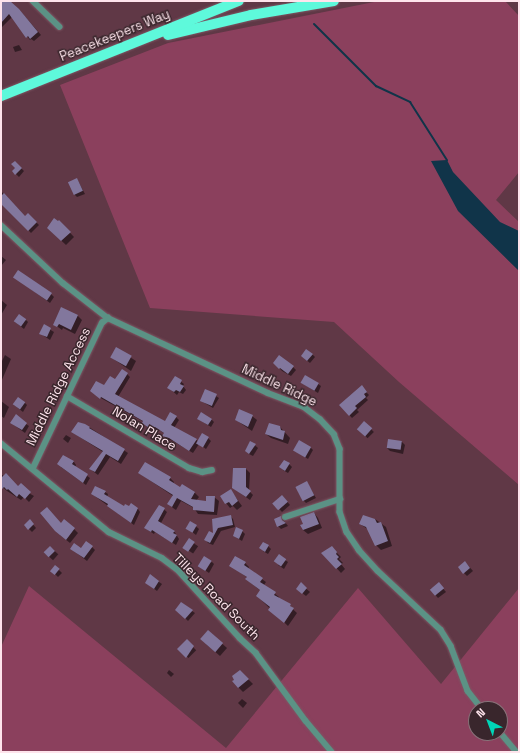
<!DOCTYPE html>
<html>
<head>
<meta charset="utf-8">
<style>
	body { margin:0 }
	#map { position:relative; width:520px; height:753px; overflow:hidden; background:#603846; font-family:"Space Grotesk",sans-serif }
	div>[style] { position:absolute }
	.green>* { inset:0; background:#8b405d }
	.water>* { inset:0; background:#103449 }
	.shadow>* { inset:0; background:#0007; transform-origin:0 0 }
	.stream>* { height:2px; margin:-1px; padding:0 1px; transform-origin:1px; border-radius:1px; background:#103449 }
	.building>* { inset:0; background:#82779d; transform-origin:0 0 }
	.roads { filter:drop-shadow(0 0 1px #7c5764) drop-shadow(0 0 1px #7c5764) }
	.minor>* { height:5.5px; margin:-2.75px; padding:0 2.75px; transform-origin:2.75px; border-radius:2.75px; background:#5b9285 }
	.motorway>* { height:10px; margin:-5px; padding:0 5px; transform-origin:5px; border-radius:5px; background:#5ef9db }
	span { translate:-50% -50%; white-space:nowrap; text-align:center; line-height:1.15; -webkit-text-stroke:3px #39262c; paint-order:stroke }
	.street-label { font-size:13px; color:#fee4ec }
	.frame { position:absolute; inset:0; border:2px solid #fee4ec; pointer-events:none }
	.north { position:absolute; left:468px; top:701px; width:40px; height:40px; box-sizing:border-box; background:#39262c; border:1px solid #887279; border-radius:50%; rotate:318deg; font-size:11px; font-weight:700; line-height:16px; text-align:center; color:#fee4ec }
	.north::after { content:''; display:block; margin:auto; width:14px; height:18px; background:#00d5b7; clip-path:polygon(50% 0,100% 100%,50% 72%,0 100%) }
</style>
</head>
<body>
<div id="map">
	<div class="green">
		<i style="clip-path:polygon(379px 1px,505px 1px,519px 16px,519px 172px,496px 200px,519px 222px,519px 485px,399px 382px,334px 322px,150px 308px,60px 85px,168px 43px)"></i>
		<i style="clip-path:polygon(evenodd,29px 586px,226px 748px,358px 588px,441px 684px,519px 588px,519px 752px,1px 752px,1px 647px,29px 586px,476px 709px,500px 709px,500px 733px,476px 733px,476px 709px)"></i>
	</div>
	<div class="water">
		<i style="clip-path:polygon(447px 160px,453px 172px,500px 222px,519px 231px,519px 271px,458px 211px,431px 161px)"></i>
	</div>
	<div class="shadow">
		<i style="clip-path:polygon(1px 1px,8px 1px,22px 13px,41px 35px,34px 41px,31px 39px,30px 40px,12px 17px,1px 28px)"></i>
		<i style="clip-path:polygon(19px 45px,22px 50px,15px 52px,13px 47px)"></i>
		<i style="clip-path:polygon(15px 162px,24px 171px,19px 177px,13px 171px,16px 168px)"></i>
		<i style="clip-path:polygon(77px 179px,85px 194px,77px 197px,74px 194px)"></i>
		<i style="clip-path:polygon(1px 191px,25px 217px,28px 214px,39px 225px,31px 233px,1px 202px)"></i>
		<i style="clip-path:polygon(59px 221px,74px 237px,66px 245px,52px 232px)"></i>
		<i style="clip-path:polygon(1px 256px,6px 260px,1px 266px)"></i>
		<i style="clip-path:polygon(17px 279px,51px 294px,54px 297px,50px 303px)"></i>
		<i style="clip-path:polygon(1px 300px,7px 305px,1px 315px)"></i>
		<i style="clip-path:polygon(77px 315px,82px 320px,75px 334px,63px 328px,62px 330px,54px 324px)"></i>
		<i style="clip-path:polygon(26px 320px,28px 322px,24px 329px,15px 322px)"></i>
		<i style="clip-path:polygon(44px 326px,54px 332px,50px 340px,41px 334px)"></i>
		<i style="clip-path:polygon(116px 348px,136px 361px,131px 371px,112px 358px)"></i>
		<i style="clip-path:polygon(312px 354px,315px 357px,310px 363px,305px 359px)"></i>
		<i style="clip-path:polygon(5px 355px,11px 359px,1px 382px,1px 363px)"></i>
		<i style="clip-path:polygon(275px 363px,293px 367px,296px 370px,291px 376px,282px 371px)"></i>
		<i style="clip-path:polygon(127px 374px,130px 377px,118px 397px,165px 422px,176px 417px,179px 420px,174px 428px,198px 441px,208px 438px,211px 441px,206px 449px,199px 444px,193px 453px,173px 441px,166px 439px,164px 436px,165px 434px,158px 429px,153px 430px,146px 426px,144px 422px,97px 396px,91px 391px,105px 387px)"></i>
		<i style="clip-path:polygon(175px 377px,184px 384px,183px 386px,186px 390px,183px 394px,179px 392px,177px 395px,169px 388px)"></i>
		<i style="clip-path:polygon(302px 383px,318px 384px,321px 386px,318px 393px)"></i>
		<i style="clip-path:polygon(361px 387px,369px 395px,366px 398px,368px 400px,357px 410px,359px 412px,352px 418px,340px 405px)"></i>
		<i style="clip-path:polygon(206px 390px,219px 398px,213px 408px,203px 402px)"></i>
		<i style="clip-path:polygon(1px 401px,9px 407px,4px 418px,1px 416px)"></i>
		<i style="clip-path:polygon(24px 402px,27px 405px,23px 412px,14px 405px)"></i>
		<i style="clip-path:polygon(252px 416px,257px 420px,252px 431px,236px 420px)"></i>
		<i style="clip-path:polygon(198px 419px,211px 419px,214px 422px,211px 427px)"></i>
		<i style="left:364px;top:422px;width:14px;height:9px;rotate:45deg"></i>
		<i style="clip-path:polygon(26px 424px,29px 426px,25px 433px,14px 425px)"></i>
		<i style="clip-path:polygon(89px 427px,128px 453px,121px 464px,110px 457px,98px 475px,90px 469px,103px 452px,72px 432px)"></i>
		<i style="clip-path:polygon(280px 427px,290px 438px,288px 444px,271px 438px,266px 434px)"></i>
		<i style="clip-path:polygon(66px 435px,71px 438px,68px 443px,63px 439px)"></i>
		<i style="clip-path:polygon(389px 440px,402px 442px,405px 445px,403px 454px,390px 451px,387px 448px)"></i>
		<i style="clip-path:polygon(251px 442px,258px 448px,253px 456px,249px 454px)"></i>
		<i style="clip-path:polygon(310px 447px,313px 450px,308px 459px,294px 450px)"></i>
		<i style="clip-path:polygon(63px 456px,74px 462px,76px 465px,75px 467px,90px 478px,86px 485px,61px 467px)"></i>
		<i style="clip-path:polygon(145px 463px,170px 478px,174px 482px,173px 484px,181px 489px,182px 486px,195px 493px,199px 497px,196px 501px,207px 502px,214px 497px,219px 501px,217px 515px,198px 514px,194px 508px,181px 501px,176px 510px,173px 508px,169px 504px,173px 496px,139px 473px)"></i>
		<i style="clip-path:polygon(289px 464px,292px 467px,288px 473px,283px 470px)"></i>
		<i style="clip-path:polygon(234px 469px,246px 469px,250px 473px,249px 491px,253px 495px,250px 500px,233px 488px)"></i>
		<i style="clip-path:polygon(1px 474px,18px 487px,34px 496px,29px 502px,24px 497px,21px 500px,7px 491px,1px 486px)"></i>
		<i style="clip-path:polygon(307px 483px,316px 498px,306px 503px,303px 500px)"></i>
		<i style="clip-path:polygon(231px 491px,242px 506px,237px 510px,233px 506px,230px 508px,226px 503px)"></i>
		<i style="clip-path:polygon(105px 492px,108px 494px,107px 497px,125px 507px,138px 509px,140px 512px,134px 525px,92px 494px)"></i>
		<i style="clip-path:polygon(285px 499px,290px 505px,282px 512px,274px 503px)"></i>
		<i style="clip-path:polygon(160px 506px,167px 512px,161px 523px,174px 531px,179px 539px,176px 545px,155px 532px,154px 534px,145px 528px)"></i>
		<i style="clip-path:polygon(314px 513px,318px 518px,322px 528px,308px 534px,303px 530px)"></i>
		<i style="clip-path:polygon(231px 517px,233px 519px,235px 527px,221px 531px,213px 545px,208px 543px,206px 540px,210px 533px,214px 535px,213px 520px)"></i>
		<i style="clip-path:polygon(281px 517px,288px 526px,281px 529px,278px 526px)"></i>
		<i style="clip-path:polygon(375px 519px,386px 527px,392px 546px,381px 550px,376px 545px,369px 530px,360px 524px)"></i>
		<i style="clip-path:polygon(30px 521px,36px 528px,32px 532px,25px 525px)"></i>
		<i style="clip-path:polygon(191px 522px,199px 529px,196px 535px,187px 528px)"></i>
		<i style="clip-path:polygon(61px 524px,74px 529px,78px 533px,70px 543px,60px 535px)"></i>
		<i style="clip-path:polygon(242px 531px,245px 534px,242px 541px,234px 536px)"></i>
		<i style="left:189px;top:540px;width:11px;height:9px;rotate:34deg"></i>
		<i style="clip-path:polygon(268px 546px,271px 549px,268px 554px,263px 551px)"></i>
		<i style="left:50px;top:547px;width:11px;height:8px;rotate:41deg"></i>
		<i style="clip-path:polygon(92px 547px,95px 550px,87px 561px,74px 551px)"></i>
		<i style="clip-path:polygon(331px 547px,341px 557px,339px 559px,343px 563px,341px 564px,345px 569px,341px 573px,323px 553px)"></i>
		<i style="clip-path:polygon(285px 560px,288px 562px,284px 569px,278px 565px)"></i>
		<i style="clip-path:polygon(212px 562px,214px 564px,209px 573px,199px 566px)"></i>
		<i style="clip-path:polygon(465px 562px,473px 571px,467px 576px,464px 573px)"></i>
		<i style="clip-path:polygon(245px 563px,249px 567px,248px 569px,266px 582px,264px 585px,279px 597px,278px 599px,285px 602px,297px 613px,288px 626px,257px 596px,261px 591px,251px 583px,247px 579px,248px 578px,230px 565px)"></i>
		<i style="clip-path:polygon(59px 570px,62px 573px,58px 577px,54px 573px)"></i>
		<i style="clip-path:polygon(150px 576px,162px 584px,157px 591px,149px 585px)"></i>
		<i style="clip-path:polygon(301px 584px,310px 592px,306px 596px,297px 589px)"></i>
		<i style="clip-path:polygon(441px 586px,446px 592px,438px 598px,430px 589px)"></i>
		<i style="clip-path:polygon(192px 611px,195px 613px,188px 621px,179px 612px)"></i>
		<i style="clip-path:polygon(208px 631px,227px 648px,220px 656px,206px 644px)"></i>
		<i style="left:187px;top:641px;width:13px;height:11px;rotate:45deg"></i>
		<i style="clip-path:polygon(169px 670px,174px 674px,171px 677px,167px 673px)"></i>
		<i style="clip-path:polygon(240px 671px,253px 684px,243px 692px,238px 687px)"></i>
		<i style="clip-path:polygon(242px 699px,247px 703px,243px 708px,238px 703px)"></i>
	</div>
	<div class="stream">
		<i style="left:314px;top:24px;width:88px;rotate:45deg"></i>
		<i style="left:376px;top:86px;width:38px;rotate:25deg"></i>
		<i style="left:410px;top:102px;width:69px;rotate:57.5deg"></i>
	</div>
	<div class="building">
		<i style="clip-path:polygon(1px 1px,10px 1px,19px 9px,38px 32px,30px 39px,28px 36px,26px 38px,9px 14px,1px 23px)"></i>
		<i style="clip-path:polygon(15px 161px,22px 168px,15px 175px,12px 171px,15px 168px,11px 164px)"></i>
		<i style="left:77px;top:178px;width:14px;height:10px;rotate:65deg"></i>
		<i style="clip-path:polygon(4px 193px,25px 216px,28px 213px,37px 222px,28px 231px,1px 204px,1px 196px)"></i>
		<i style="clip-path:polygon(54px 218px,58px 221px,59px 220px,71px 232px,61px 241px,47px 228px)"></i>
		<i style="left:18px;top:270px;width:41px;height:9px;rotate:34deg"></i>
		<i style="clip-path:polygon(61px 307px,78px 315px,71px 330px,59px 324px,57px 327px,53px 325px)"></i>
		<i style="left:19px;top:314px;width:9px;height:9px;rotate:36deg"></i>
		<i style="clip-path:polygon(44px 324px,51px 328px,47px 337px,39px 334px)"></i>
		<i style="left:116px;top:347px;width:18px;height:12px;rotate:29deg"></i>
		<i style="clip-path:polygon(306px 349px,313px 354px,307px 361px,301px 356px)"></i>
		<i style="clip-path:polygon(279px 355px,294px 366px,288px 374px,280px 368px,279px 369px,273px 363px)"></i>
		<i style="clip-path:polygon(122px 369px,128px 373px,115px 394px,165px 421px,170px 412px,177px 416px,171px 425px,197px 439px,189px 451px,169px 438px,162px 436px,164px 433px,155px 427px,149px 428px,142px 423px,143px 421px,101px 397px,100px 399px,90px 391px,96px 381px,104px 385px,110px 376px,115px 379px)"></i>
		<i style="left:305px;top:375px;width:16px;height:9px;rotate:30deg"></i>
		<i style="clip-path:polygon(175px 376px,182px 380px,180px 384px,184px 386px,180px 392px,176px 390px,174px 392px,167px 388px)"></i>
		<i style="clip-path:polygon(362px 385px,367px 392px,364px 394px,366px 397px,355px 406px,357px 408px,349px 416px,339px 405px)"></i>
		<i style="left:205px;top:389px;width:13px;height:13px;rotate:23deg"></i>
		<i style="left:18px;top:397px;width:9px;height:9px;rotate:36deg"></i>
		<i style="clip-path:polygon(239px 409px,253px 415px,248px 427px,235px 420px)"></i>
		<i style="clip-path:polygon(201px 412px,212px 419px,208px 425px,197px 419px)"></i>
		<i style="clip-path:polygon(16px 414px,27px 423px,22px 430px,10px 423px)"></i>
		<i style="left:364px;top:421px;width:11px;height:11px;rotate:41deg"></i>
		<i style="clip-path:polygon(78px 422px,85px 424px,90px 427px,89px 428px,125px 449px,118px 461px,106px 454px,95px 472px,89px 469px,103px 451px,71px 432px)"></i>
		<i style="clip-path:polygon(269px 423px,280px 426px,281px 430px,285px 431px,283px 440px,265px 434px)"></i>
		<i style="left:202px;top:433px;width:8px;height:12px;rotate:30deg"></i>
		<i style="left:388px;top:439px;width:14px;height:9px;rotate:8deg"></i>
		<i style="left:299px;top:440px;width:14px;height:12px;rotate:30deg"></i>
		<i style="clip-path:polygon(250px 441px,256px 444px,249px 454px,245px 451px)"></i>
		<i style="clip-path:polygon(63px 455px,74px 461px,72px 464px,88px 474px,83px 483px,57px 464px)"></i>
		<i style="clip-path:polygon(284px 460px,290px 463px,285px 471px,279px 467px)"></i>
		<i style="clip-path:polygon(145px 462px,171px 477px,169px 480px,180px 487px,182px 484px,195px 492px,191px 499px,206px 501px,206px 496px,215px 496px,214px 512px,193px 510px,193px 507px,177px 498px,172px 507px,167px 504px,173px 495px,138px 473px)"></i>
		<i style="clip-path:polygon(233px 468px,246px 468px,246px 487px,251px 491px,246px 497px,232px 488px)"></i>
		<i style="clip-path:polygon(6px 473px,18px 486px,21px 483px,31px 492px,25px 499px,19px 494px,17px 497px,8px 489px,7px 490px,4px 487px,1px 490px,1px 478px)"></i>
		<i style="left:307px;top:481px;width:16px;height:13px;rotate:63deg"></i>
		<i style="clip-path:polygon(95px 486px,106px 491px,104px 494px,124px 506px,125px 504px,129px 506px,131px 503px,138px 508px,131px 523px,107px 506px,108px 504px,91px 494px)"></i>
		<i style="clip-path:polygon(231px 489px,238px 501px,232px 506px,229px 502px,225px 504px,220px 496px)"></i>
		<i style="left:282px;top:495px;width:9px;height:13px;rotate:49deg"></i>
		<i style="clip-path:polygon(159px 505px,165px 508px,158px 521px,175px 531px,173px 533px,177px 535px,172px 543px,152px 530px,151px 532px,144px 528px)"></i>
		<i style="clip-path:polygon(47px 507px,61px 523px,64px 519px,75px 528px,66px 540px,55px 531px,40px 513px)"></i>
		<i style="clip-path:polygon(314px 512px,319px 524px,303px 530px,300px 525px,303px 524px,300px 517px)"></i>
		<i style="clip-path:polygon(231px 515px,233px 525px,218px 528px,210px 543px,204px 540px,209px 531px,213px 533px,212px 519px)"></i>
		<i style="clip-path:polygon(363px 515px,375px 519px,377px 523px,381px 522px,388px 541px,375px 546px,366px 527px,359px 524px)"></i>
		<i style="clip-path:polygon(281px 516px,282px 520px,286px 523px,277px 527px,274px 519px)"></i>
		<i style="clip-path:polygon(30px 519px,34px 524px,28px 530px,24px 525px)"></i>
		<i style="left:190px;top:521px;width:8px;height:9px;rotate:30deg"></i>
		<i style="clip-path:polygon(236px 527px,243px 530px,239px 539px,233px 536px)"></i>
		<i style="left:189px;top:538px;width:7px;height:12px;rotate:34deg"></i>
		<i style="clip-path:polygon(86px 541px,93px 546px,84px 558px,70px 549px,74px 543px,81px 548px)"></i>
		<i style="clip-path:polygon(263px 542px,269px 545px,265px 552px,259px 548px)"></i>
		<i style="left:50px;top:546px;width:7px;height:9px;rotate:45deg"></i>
		<i style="clip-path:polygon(332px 546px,337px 552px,336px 554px,339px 557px,337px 559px,342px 564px,336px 569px,321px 553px)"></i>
		<i style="left:279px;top:554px;width:9px;height:9px;rotate:36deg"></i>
		<i style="left:204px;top:556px;width:9px;height:12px;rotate:32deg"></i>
		<i style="clip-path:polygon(235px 556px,246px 562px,244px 565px,263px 578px,260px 582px,276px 592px,274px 595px,291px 604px,290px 606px,294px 608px,284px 623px,268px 610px,270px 607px,256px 596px,260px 590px,245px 579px,247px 577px,229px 566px)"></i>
		<i style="clip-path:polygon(465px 561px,470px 568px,463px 574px,458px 567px)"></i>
		<i style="left:55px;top:565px;width:6px;height:8px;rotate:39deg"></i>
		<i style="clip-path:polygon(150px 574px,159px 581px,154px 589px,145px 583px)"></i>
		<i style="clip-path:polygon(301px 582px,307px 588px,302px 594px,296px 589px)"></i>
		<i style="left:439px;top:582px;width:8px;height:12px;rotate:50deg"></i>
		<i style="clip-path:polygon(181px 602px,193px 610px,185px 619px,175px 610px)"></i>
		<i style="left:208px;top:630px;width:20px;height:12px;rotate:41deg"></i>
		<i style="clip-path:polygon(187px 639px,194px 646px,186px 658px,177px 649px)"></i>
		<i style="clip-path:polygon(240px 670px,249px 679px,238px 688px,232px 681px,234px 680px,232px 676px)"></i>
	</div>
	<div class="roads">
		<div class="minor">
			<i style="left:33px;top:1px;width:37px;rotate:44deg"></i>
			<i style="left:1px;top:225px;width:85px;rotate:43.1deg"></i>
			<i style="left:63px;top:283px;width:57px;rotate:37.9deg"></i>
			<i style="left:108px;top:318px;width:177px;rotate:25.1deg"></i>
			<i style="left:268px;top:393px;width:39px;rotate:21deg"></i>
			<i style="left:304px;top:407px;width:20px;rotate:37deg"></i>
			<i style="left:320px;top:419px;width:21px;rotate:47deg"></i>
			<i style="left:334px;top:434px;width:16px;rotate:68deg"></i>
			<i style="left:340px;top:449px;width:63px;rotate:90deg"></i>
			<i style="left:340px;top:512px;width:21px;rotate:71deg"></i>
			<i style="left:347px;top:532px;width:22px;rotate:56deg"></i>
			<i style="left:359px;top:550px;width:28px;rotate:48deg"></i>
			<i style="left:378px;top:571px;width:86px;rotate:43.1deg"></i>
			<i style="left:441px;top:630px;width:19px;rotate:58deg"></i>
			<i style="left:451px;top:646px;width:48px;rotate:69.3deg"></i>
			<i style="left:468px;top:691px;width:23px;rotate:52deg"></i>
			<i style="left:67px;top:396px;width:142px;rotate:30.5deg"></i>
			<i style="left:189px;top:468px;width:14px;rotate:17deg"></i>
			<i style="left:202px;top:472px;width:10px;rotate:-11deg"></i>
			<i style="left:1px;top:443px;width:140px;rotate:39.5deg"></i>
			<i style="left:109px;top:532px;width:59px;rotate:26.1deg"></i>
			<i style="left:162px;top:558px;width:21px;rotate:37deg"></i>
			<i style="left:179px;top:571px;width:91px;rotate:47.7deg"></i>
			<i style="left:240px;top:638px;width:22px;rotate:43deg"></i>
			<i style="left:256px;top:653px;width:84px;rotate:53.7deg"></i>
			<i style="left:306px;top:721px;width:40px;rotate:50deg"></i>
			<i style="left:33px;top:468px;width:161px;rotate:-64.6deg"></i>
			<i style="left:102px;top:323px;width:8px;rotate:-40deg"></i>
			<i style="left:285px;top:517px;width:58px;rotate:-18.1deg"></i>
			<i style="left:500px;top:732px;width:26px;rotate:50deg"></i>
		</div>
		<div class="motorway">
			<i style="left:168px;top:35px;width:85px;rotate:-13.5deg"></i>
			<i style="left:251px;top:15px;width:84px;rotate:-9.6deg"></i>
			<i style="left:1px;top:96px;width:256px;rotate:-21.8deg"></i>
		</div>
	</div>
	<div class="street-label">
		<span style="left:115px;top:36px;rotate:-22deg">Peacekeepers Way</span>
		<span style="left:279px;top:386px;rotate:25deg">Middle Ridge</span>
		<span style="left:59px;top:387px;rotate:-64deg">Middle Ridge Access</span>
		<span style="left:144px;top:429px;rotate:31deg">Nolan Place</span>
		<span style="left:216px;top:597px;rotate:45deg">Tilleys Road South</span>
	</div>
	<div class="frame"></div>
	<div class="north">N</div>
</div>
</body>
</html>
